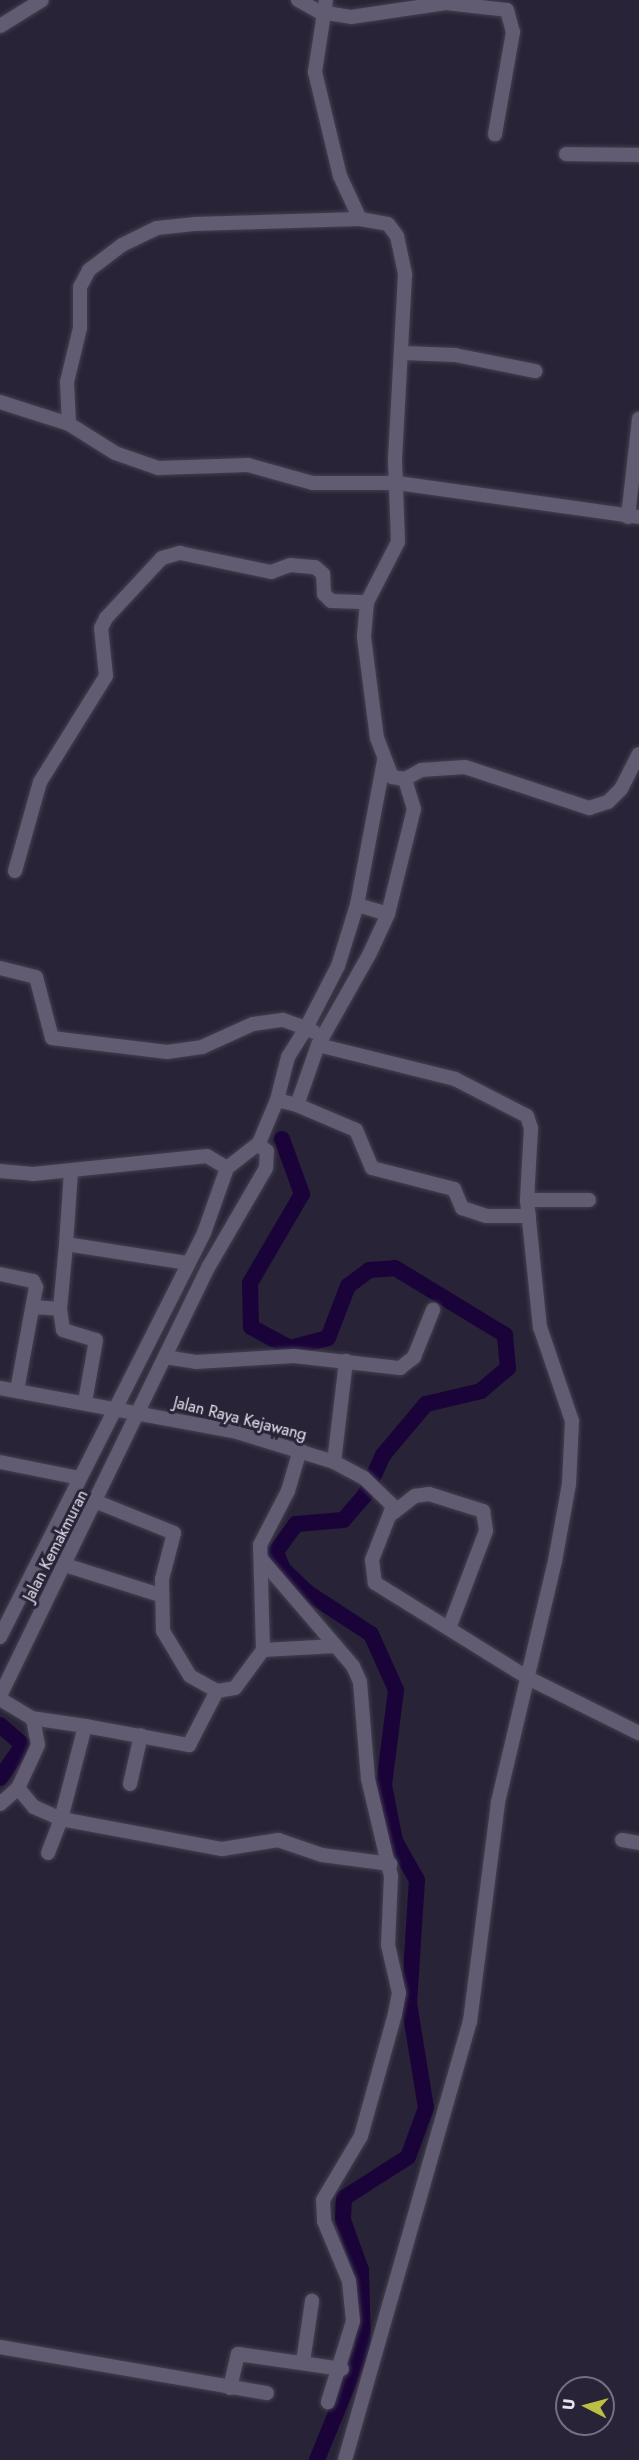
<!DOCTYPE html>
<html>
<head>
<meta charset="utf-8">
<style>
	body { margin:0 }
	#map { position:relative; width:639px; height:2460px; overflow:hidden; background:#282336; font-family:Jost,sans-serif }
	div>[style] { position:absolute }
	.river>* { height:16px; margin:-8px; padding:0 8px; transform-origin:8px; border-radius:8px; background:#1a0339 }
	.roads { filter:drop-shadow(0 0 2px #444050) drop-shadow(0 0 2px #444050) }
	.minor>* { height:14px; margin:-7px; padding:0 7px; transform-origin:7px; border-radius:7px; background:#625c72 }
	span { translate:-50% -50%; white-space:nowrap; text-align:center; line-height:1.15; -webkit-text-stroke:6px #282336; paint-order:stroke }
	.street-label { font-size:16px; color:#e6e3f0 }
	.north { position:absolute; left:555px; top:2376px; width:60px; height:60px; box-sizing:border-box; background:#282336; border:2px solid #747080; border-radius:50%; rotate:276deg; font-size:16px; font-weight:700; line-height:24px; text-align:center; color:#e6e3f0 }
	.north::after { content:''; display:block; margin:auto; width:21px; height:27px; background:#bcbf44; clip-path:polygon(50% 0,100% 100%,50% 72%,0 100%) }
</style>
</head>
<body>
<div id="map">
	<div class="river">
		<i style="left:282px;top:1139px;width:59px;rotate:70deg"></i>
		<i style="left:302px;top:1194px;width:103px;rotate:120.3deg"></i>
		<i style="left:250px;top:1283px;width:44px;rotate:88.7deg"></i>
		<i style="left:251px;top:1327px;width:44px;rotate:28.3deg"></i>
		<i style="left:290px;top:1348px;width:39px;rotate:-15deg"></i>
		<i style="left:328px;top:1338px;width:56px;rotate:-69deg"></i>
		<i style="left:348px;top:1286px;width:26px;rotate:-37deg"></i>
		<i style="left:369px;top:1270px;width:26px;rotate:-4deg"></i>
		<i style="left:395px;top:1268px;width:129px;rotate:31.3deg"></i>
		<i style="left:505px;top:1335px;width:33px;rotate:85deg"></i>
		<i style="left:508px;top:1368px;width:35px;rotate:140deg"></i>
		<i style="left:481px;top:1391px;width:57px;rotate:166.7deg"></i>
		<i style="left:426px;top:1404px;width:67px;rotate:130.1deg"></i>
		<i style="left:383px;top:1455px;width:44px;rotate:114.2deg"></i>
		<i style="left:365px;top:1495px;width:33px;rotate:131deg"></i>
		<i style="left:343px;top:1520px;width:47px;rotate:175.1deg"></i>
		<i style="left:296px;top:1524px;width:34px;rotate:126deg"></i>
		<i style="left:276px;top:1552px;width:18px;rotate:68deg"></i>
		<i style="left:283px;top:1569px;width:35px;rotate:44deg"></i>
		<i style="left:308px;top:1593px;width:75px;rotate:33.1deg"></i>
		<i style="left:371px;top:1634px;width:61px;rotate:65.9deg"></i>
		<i style="left:396px;top:1690px;width:96px;rotate:97.2deg"></i>
		<i style="left:384px;top:1785px;width:57px;rotate:78.9deg"></i>
		<i style="left:395px;top:1841px;width:45px;rotate:60.6deg"></i>
		<i style="left:417px;top:1880px;width:123px;rotate:93.7deg"></i>
		<i style="left:409px;top:2003px;width:106px;rotate:80.8deg"></i>
		<i style="left:426px;top:2108px;width:52px;rotate:110.2deg"></i>
		<i style="left:408px;top:2157px;width:76px;rotate:147.4deg"></i>
		<i style="left:344px;top:2198px;width:22px;rotate:93deg"></i>
		<i style="left:343px;top:2220px;width:53px;rotate:70.2deg"></i>
		<i style="left:361px;top:2270px;width:77px;rotate:88.5deg"></i>
		<i style="left:363px;top:2347px;width:122px;rotate:112.2deg"></i>
		<i style="left:0;top:1725px;width:30px;rotate:41deg"></i>
		<i style="left:23px;top:1745px;width:40px;rotate:124.9deg"></i>
	</div>
	<div class="roads">
		<div class="minor">
			<i style="left:298px;top:0;width:25px;rotate:29deg"></i>
			<i style="left:320px;top:12px;width:31px;rotate:9deg"></i>
			<i style="left:351px;top:17px;width:96px;rotate:-8.4deg"></i>
			<i style="left:446px;top:3px;width:61px;rotate:6.5deg"></i>
			<i style="left:507px;top:10px;width:23px;rotate:75deg"></i>
			<i style="left:513px;top:32px;width:104px;rotate:100deg"></i>
			<i style="left:326px;top:0;width:73px;rotate:98.7deg"></i>
			<i style="left:315px;top:72px;width:107px;rotate:76.5deg"></i>
			<i style="left:340px;top:176px;width:47px;rotate:65.1deg"></i>
			<i style="left:0;top:26px;width:49px;rotate:-31.8deg"></i>
			<i style="left:566px;top:154px;width:73px;rotate:0.8deg"></i>
			<i style="left:403px;top:353px;width:52px;rotate:2.2deg"></i>
			<i style="left:455px;top:355px;width:82px;rotate:11.3deg"></i>
			<i style="left:0;top:402px;width:72px;rotate:17.7deg"></i>
			<i style="left:69px;top:424px;width:54px;rotate:32.2deg"></i>
			<i style="left:115px;top:453px;width:46px;rotate:19.2deg"></i>
			<i style="left:158px;top:468px;width:90px;rotate:-1.9deg"></i>
			<i style="left:248px;top:465px;width:67px;rotate:15.5deg"></i>
			<i style="left:313px;top:483px;width:84px"></i>
			<i style="left:397px;top:483px;width:244px;rotate:8deg"></i>
			<i style="left:69px;top:424px;width:42px;rotate:-92.7deg"></i>
			<i style="left:67px;top:382px;width:56px;rotate:-76.5deg"></i>
			<i style="left:80px;top:328px;width:41px;rotate:-90deg"></i>
			<i style="left:80px;top:287px;width:19px;rotate:-62deg"></i>
			<i style="left:89px;top:270px;width:41px;rotate:-37.1deg"></i>
			<i style="left:122px;top:245px;width:39px;rotate:-26deg"></i>
			<i style="left:157px;top:228px;width:37px;rotate:-6deg"></i>
			<i style="left:194px;top:224px;width:166px;rotate:-1.7deg"></i>
			<i style="left:360px;top:219px;width:28px;rotate:10deg"></i>
			<i style="left:388px;top:224px;width:15px;rotate:53deg"></i>
			<i style="left:397px;top:236px;width:40px;rotate:78deg"></i>
			<i style="left:405px;top:275px;width:185px;rotate:93.1deg"></i>
			<i style="left:395px;top:460px;width:82px;rotate:87.9deg"></i>
			<i style="left:398px;top:542px;width:68px;rotate:117.3deg"></i>
			<i style="left:367px;top:602px;width:35px;rotate:95deg"></i>
			<i style="left:364px;top:637px;width:102px;rotate:82.7deg"></i>
			<i style="left:377px;top:738px;width:42px;rotate:69deg"></i>
			<i style="left:392px;top:777px;width:13px;rotate:9deg"></i>
			<i style="left:628px;top:517px;width:99px;rotate:-83.6deg"></i>
			<i style="left:15px;top:871px;width:92px;rotate:-74.3deg"></i>
			<i style="left:40px;top:782px;width:125px;rotate:-58.1deg"></i>
			<i style="left:106px;top:676px;width:48px;rotate:-95.9deg"></i>
			<i style="left:101px;top:628px;width:11px;rotate:-63deg"></i>
			<i style="left:106px;top:618px;width:82px;rotate:-47deg"></i>
			<i style="left:162px;top:558px;width:19px;rotate:-16deg"></i>
			<i style="left:180px;top:553px;width:93px;rotate:11.8deg"></i>
			<i style="left:271px;top:572px;width:20px;rotate:-20deg"></i>
			<i style="left:290px;top:565px;width:25px;rotate:5deg"></i>
			<i style="left:315px;top:567px;width:11px;rotate:41deg"></i>
			<i style="left:323px;top:574px;width:20px;rotate:87deg"></i>
			<i style="left:324px;top:594px;width:10px;rotate:45deg"></i>
			<i style="left:331px;top:601px;width:36px;rotate:2deg"></i>
			<i style="left:357px;top:905px;width:32px;rotate:16deg"></i>
			<i style="left:0;top:968px;width:37px;rotate:14deg"></i>
			<i style="left:36px;top:977px;width:63px;rotate:75.3deg"></i>
			<i style="left:52px;top:1038px;width:116px;rotate:6.9deg"></i>
			<i style="left:167px;top:1052px;width:35px;rotate:-8deg"></i>
			<i style="left:202px;top:1047px;width:56px;rotate:-24.3deg"></i>
			<i style="left:253px;top:1024px;width:30px;rotate:-8deg"></i>
			<i style="left:283px;top:1020px;width:24px;rotate:19deg"></i>
			<i style="left:306px;top:1028px;width:70px;rotate:-62.7deg"></i>
			<i style="left:338px;top:966px;width:64px;rotate:-72.7deg"></i>
			<i style="left:357px;top:905px;width:147px;rotate:-79.4deg"></i>
			<i style="left:318px;top:1045px;width:141px;rotate:13.9deg"></i>
			<i style="left:455px;top:1079px;width:81px;rotate:27.2deg"></i>
			<i style="left:527px;top:1116px;width:13px;rotate:72deg"></i>
			<i style="left:531px;top:1128px;width:72px;rotate:93.2deg"></i>
			<i style="left:527px;top:1200px;width:128px;rotate:84.2deg"></i>
			<i style="left:540px;top:1327px;width:99px;rotate:71.2deg"></i>
			<i style="left:572px;top:1421px;width:63px;rotate:92.7deg"></i>
			<i style="left:569px;top:1484px;width:78px;rotate:100.3deg"></i>
			<i style="left:555px;top:1561px;width:249px;rotate:103.3deg"></i>
			<i style="left:498px;top:1803px;width:220px;rotate:97.3deg"></i>
			<i style="left:470px;top:2021px;width:456px;rotate:105.9deg"></i>
			<i style="left:277px;top:1100px;width:44px;rotate:-75.7deg"></i>
			<i style="left:288px;top:1057px;width:34px;rotate:-58deg"></i>
			<i style="left:306px;top:1028px;width:9px;rotate:27deg"></i>
			<i style="left:297px;top:1105px;width:64px;rotate:23deg"></i>
			<i style="left:356px;top:1130px;width:41px;rotate:67.2deg"></i>
			<i style="left:372px;top:1168px;width:85px;rotate:14.4deg"></i>
			<i style="left:454px;top:1189px;width:21px;rotate:67deg"></i>
			<i style="left:462px;top:1208px;width:25px;rotate:18deg"></i>
			<i style="left:486px;top:1216px;width:43px"></i>
			<i style="left:0;top:1171px;width:33px;rotate:5deg"></i>
			<i style="left:33px;top:1174px;width:175px;rotate:-5.9deg"></i>
			<i style="left:207px;top:1156px;width:23px;rotate:31deg"></i>
			<i style="left:71px;top:1171px;width:73px;rotate:93.9deg"></i>
			<i style="left:66px;top:1244px;width:122px;rotate:8.9deg"></i>
			<i style="left:527px;top:1200px;width:62px"></i>
			<i style="left:0;top:1274px;width:34px;rotate:12deg"></i>
			<i style="left:33px;top:1281px;width:7px;rotate:63deg"></i>
			<i style="left:36px;top:1287px;width:106px;rotate:100.4deg"></i>
			<i style="left:33px;top:1307px;width:27px;rotate:4deg"></i>
			<i style="left:60px;top:1309px;width:21px;rotate:82deg"></i>
			<i style="left:63px;top:1330px;width:34px;rotate:17deg"></i>
			<i style="left:96px;top:1340px;width:63px;rotate:100.1deg"></i>
			<i style="left:60px;top:1309px;width:65px;rotate:-84.7deg"></i>
			<i style="left:165px;top:1357px;width:31px;rotate:9deg"></i>
			<i style="left:196px;top:1362px;width:98px;rotate:-3.5deg"></i>
			<i style="left:294px;top:1356px;width:107px;rotate:6.5deg"></i>
			<i style="left:400px;top:1368px;width:18px;rotate:-38deg"></i>
			<i style="left:414px;top:1357px;width:51px;rotate:-68deg"></i>
			<i style="left:0;top:1388px;width:241px;rotate:10.5deg"></i>
			<i style="left:237px;top:1432px;width:102px;rotate:17.2deg"></i>
			<i style="left:334px;top:1462px;width:34px;rotate:28deg"></i>
			<i style="left:364px;top:1478px;width:40px;rotate:44deg"></i>
			<i style="left:393px;top:1506px;width:58px;rotate:111.3deg"></i>
			<i style="left:372px;top:1560px;width:23px;rotate:83deg"></i>
			<i style="left:375px;top:1583px;width:182px;rotate:31.8deg"></i>
			<i style="left:530px;top:1679px;width:122px;rotate:26.4deg"></i>
			<i style="left:0;top:1462px;width:81px;rotate:11.4deg"></i>
			<i style="left:334px;top:1462px;width:102px;rotate:-83.2deg"></i>
			<i style="left:97px;top:1502px;width:83px;rotate:21.9deg"></i>
			<i style="left:174px;top:1533px;width:48px;rotate:104.6deg"></i>
			<i style="left:162px;top:1579px;width:52px;rotate:88.9deg"></i>
			<i style="left:163px;top:1631px;width:52px;rotate:59deg"></i>
			<i style="left:190px;top:1676px;width:31px;rotate:29deg"></i>
			<i style="left:393px;top:1513px;width:28px;rotate:-38deg"></i>
			<i style="left:415px;top:1496px;width:14px;rotate:-8deg"></i>
			<i style="left:429px;top:1494px;width:57px;rotate:17.5deg"></i>
			<i style="left:483px;top:1511px;width:20px;rotate:81deg"></i>
			<i style="left:486px;top:1531px;width:102px;rotate:110.8deg"></i>
			<i style="left:262px;top:1560px;width:140px;rotate:49.4deg"></i>
			<i style="left:353px;top:1666px;width:17px;rotate:66deg"></i>
			<i style="left:360px;top:1682px;width:97px;rotate:85.3deg"></i>
			<i style="left:368px;top:1779px;width:100px;rotate:76.7deg"></i>
			<i style="left:391px;top:1876px;width:69px;rotate:92.5deg"></i>
			<i style="left:388px;top:1945px;width:49px;rotate:77.1deg"></i>
			<i style="left:399px;top:1993px;width:21px;rotate:101deg"></i>
			<i style="left:395px;top:2014px;width:127px;rotate:105.6deg"></i>
			<i style="left:361px;top:2136px;width:74px;rotate:120.7deg"></i>
			<i style="left:323px;top:2200px;width:21px;rotate:87deg"></i>
			<i style="left:324px;top:2221px;width:65px;rotate:67.4deg"></i>
			<i style="left:349px;top:2281px;width:40px;rotate:84.3deg"></i>
			<i style="left:353px;top:2321px;width:85px;rotate:107.2deg"></i>
			<i style="left:65px;top:1565px;width:100px;rotate:17.5deg"></i>
			<i style="left:0;top:1637px;width:453px;rotate:-63.2deg"></i>
			<i style="left:204px;top:1233px;width:69px;rotate:-70.5deg"></i>
			<i style="left:227px;top:1168px;width:41px;rotate:-38deg"></i>
			<i style="left:259px;top:1143px;width:47px;rotate:-67.3deg"></i>
			<i style="left:277px;top:1100px;width:21px;rotate:14deg"></i>
			<i style="left:297px;top:1105px;width:64px;rotate:-70.7deg"></i>
			<i style="left:318px;top:1045px;width:103px;rotate:-60.5deg"></i>
			<i style="left:369px;top:955px;width:45px;rotate:-65.1deg"></i>
			<i style="left:388px;top:914px;width:108px;rotate:-76.1deg"></i>
			<i style="left:414px;top:809px;width:31px;rotate:-107deg"></i>
			<i style="left:405px;top:779px;width:18px;rotate:-29deg"></i>
			<i style="left:421px;top:770px;width:44px;rotate:-3.9deg"></i>
			<i style="left:465px;top:767px;width:131px;rotate:18.3deg"></i>
			<i style="left:589px;top:808px;width:20px;rotate:-18deg"></i>
			<i style="left:608px;top:802px;width:18px;rotate:-45deg"></i>
			<i style="left:621px;top:789px;width:39px;rotate:-63deg"></i>
			<i style="left:263px;top:1650px;width:73px;rotate:-3.1deg"></i>
			<i style="left:0;top:1696px;width:478px;rotate:-64.1deg"></i>
			<i style="left:209px;top:1266px;width:113px;rotate:-59.8deg"></i>
			<i style="left:266px;top:1168px;width:17px;rotate:-87deg"></i>
			<i style="left:267px;top:1151px;width:11px;rotate:-146deg"></i>
			<i style="left:0;top:1699px;width:39px;rotate:31deg"></i>
			<i style="left:33px;top:1719px;width:26px;rotate:79deg"></i>
			<i style="left:38px;top:1745px;width:47px;rotate:114.9deg"></i>
			<i style="left:18px;top:1788px;width:24px;rotate:138deg"></i>
			<i style="left:31px;top:1718px;width:55px;rotate:8.4deg"></i>
			<i style="left:130px;top:1784px;width:50px;rotate:-77.3deg"></i>
			<i style="left:18px;top:1788px;width:25px;rotate:50deg"></i>
			<i style="left:34px;top:1807px;width:30px;rotate:24deg"></i>
			<i style="left:61px;top:1819px;width:96px;rotate:-75.5deg"></i>
			<i style="left:85px;top:1726px;width:106px;rotate:10.4deg"></i>
			<i style="left:189px;top:1745px;width:61px;rotate:-62.6deg"></i>
			<i style="left:217px;top:1691px;width:18px;rotate:-9deg"></i>
			<i style="left:235px;top:1688px;width:47px;rotate:-53.6deg"></i>
			<i style="left:263px;top:1650px;width:105px;rotate:-91.6deg"></i>
			<i style="left:260px;top:1545px;width:61px;rotate:-62.6deg"></i>
			<i style="left:288px;top:1491px;width:43px;rotate:-73.7deg"></i>
			<i style="left:622px;top:1840px;width:17px;rotate:10deg"></i>
			<i style="left:48px;top:1853px;width:36px;rotate:-69deg"></i>
			<i style="left:61px;top:1819px;width:164px;rotate:10.6deg"></i>
			<i style="left:222px;top:1849px;width:57px;rotate:-9.1deg"></i>
			<i style="left:278px;top:1840px;width:46px;rotate:18.8deg"></i>
			<i style="left:322px;top:1855px;width:69px;rotate:7.5deg"></i>
			<i style="left:0;top:2347px;width:271px;rotate:9.8deg"></i>
			<i style="left:303px;top:2362px;width:62px;rotate:-81.6deg"></i>
			<i style="left:230px;top:2388px;width:35px;rotate:-77deg"></i>
			<i style="left:238px;top:2354px;width:105px;rotate:8.2deg"></i>
		</div>
	</div>
	<div class="street-label">
		<span style="left:240px;top:1419px;rotate:14deg">Jalan Raya Kejawang</span>
		<span style="left:56px;top:1546px;rotate:-63deg">Jalan Kemakmuran</span>
	</div>
	<div class="north">U</div>
</div>
</body>
</html>
